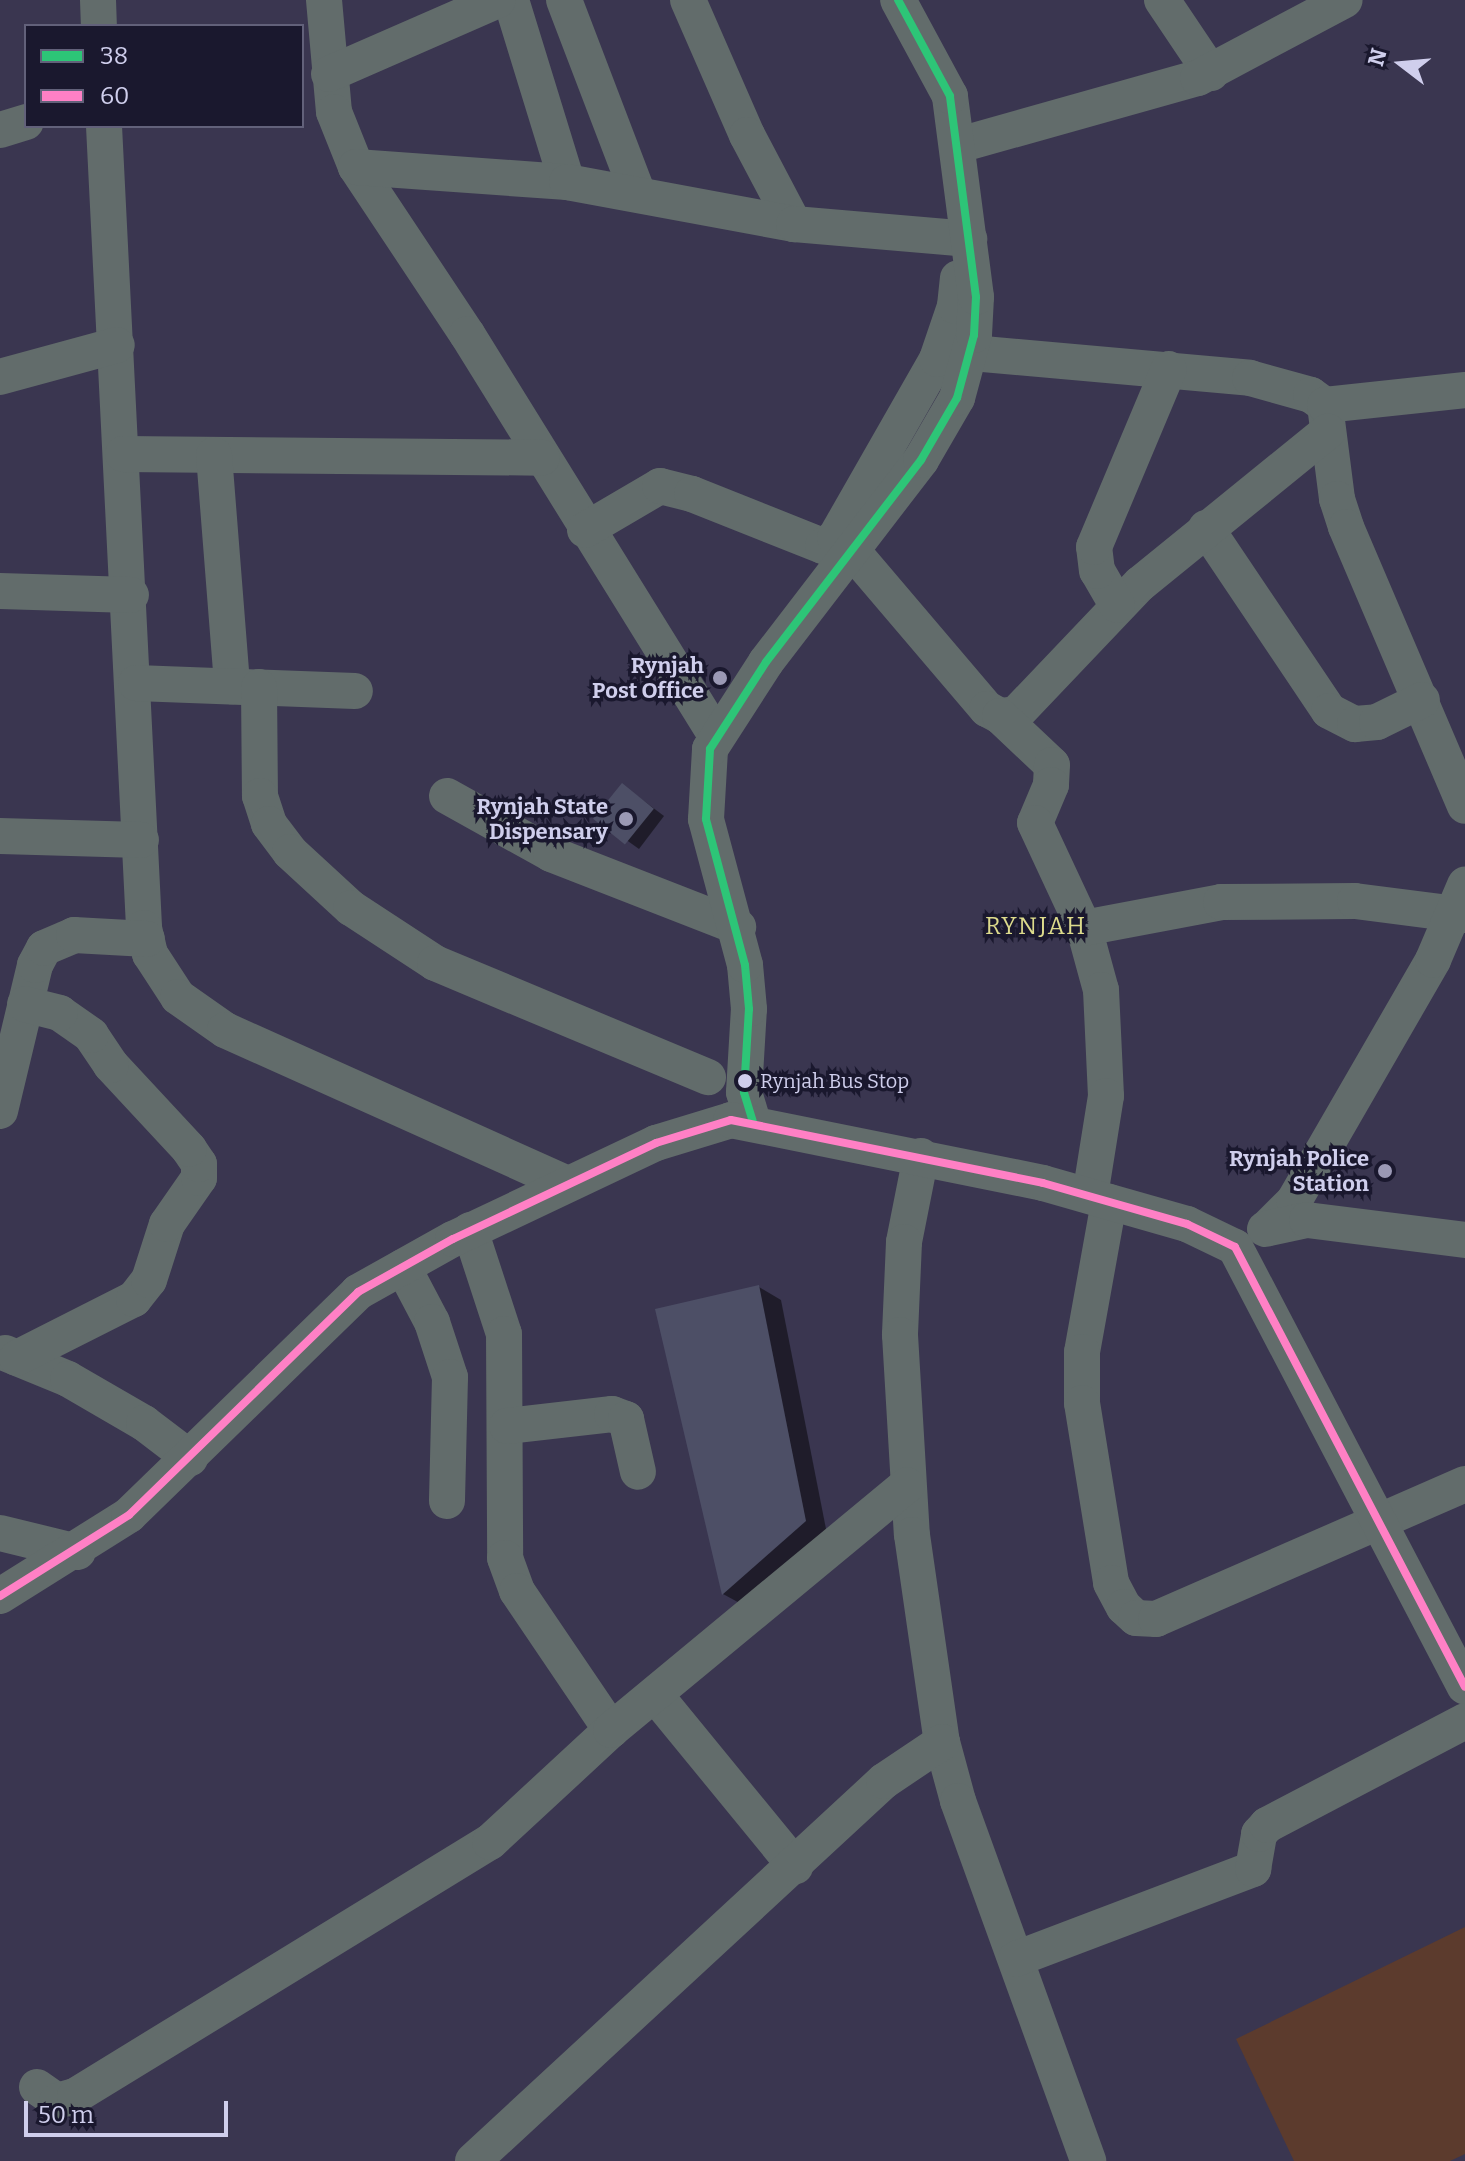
<!DOCTYPE html>
<html>
<head>
<meta charset="utf-8">
<style>
	body { margin:0 }
	#map { position:relative; width:1465px; height:2161px; overflow:hidden; background:#3a3650; font-family:Bitter,serif }
	div>[style] { position:absolute }
	.green>* { inset:0; background:#5c3b2d }
	.shadow>* { inset:0; background:#0007 }
	.building>* { inset:0; background:#4d4f66; transform-origin:0 0 }
	.minor>* { height:36px; margin:-18px; padding:0 18px; transform-origin:18px; border-radius:18px; background:#626c6b }
	.bus-1>* { height:8px; margin:-4px; padding:0 4px; transform-origin:4px; border-radius:4px; background:#2dc577 }
	.bus-2>* { height:8px; margin:-4px; padding:0 4px; transform-origin:4px; border-radius:4px; background:#ff80c5 }
	.dots>* { width:22px; height:22px; translate:-50% -50%; box-sizing:border-box; border:4px solid #1a182e; border-radius:50% }
	span { translate:-50% -50%; white-space:nowrap; text-align:center; line-height:1.15; -webkit-text-stroke:7px #1a182e; paint-order:stroke }
	.bus-label { font-size:20px; color:#cfceec }
	.left { translate:0 -50%; text-align:left }
	.poi-label { font-size:22px; color:#cfceec; font-weight:700 }
	.right { translate:-100% -50%; text-align:right }
	.neighbourhood-label { font-size:24px; color:#dddb8c; letter-spacing:2px }
	.legend { position:absolute; left:24px; top:24px; width:280px; height:104px; box-sizing:border-box; background:#1a182e; border:2px solid #62617a; margin:0; padding:10px 14px; list-style:none; font-size:24px; color:#cfceec }
	.legend li { display:flex; align-items:center; gap:16px; height:40px }
	.legend b { width:40px; border:2px solid #62617a }
	.north { position:absolute; left:1361px; top:24px; width:80px; height:80px; -webkit-text-stroke:6px #1a182e; paint-order:stroke; rotate:286deg; font-size:22px; font-weight:700; line-height:32px; text-align:center; color:#cfceec }
	.north::after { content:''; display:block; margin:auto; width:28px; height:36px; background:#cfceec; clip-path:polygon(50% 0,100% 100%,50% 72%,0 100%) }
	.scale { position:absolute; left:24px; top:2101px; width:204px; height:36px; box-sizing:border-box; border:4px solid #cfceec; border-top:0; padding-left:10px; font-size:24px; line-height:28px; white-space:nowrap; color:#cfceec; -webkit-text-stroke:6px #1a182e; paint-order:stroke }
</style>
</head>
<body>
<div id="map">
	<div class="green">
		<i style="clip-path:polygon(1465px 1927px,1465px 2154px,1450px 2161px,1294px 2161px,1236px 2039px)"></i>
	</div>
	<div class="shadow">
		<i style="clip-path:polygon(632px 792px,664px 816px,639px 849px,597px 819px)"></i>
		<i style="clip-path:polygon(759px 1287px,781px 1300px,827px 1534px,745px 1606px,723px 1594px,658px 1311px)"></i>
	</div>
	<div class="building">
		<i style="left:622px;top:783px;width:41px;height:46px;rotate:39deg"></i>
		<i style="clip-path:polygon(759px 1285px,806px 1521px,722px 1595px,655px 1309px)"></i>
	</div>
	<div class="minor">
		<i style="left:98px;top:0;width:26px;rotate:88deg"></i>
		<i style="left:324px;top:0;width:112px;rotate:84.9deg"></i>
		<i style="left:334px;top:112px;width:59px;rotate:68.2deg"></i>
		<i style="left:356px;top:167px;width:201px;rotate:56.4deg"></i>
		<i style="left:467px;top:334px;width:473px;rotate:58.2deg"></i>
		<i style="left:511px;top:0;width:190px;rotate:72.9deg"></i>
		<i style="left:564px;top:0;width:208px;rotate:69.1deg"></i>
		<i style="left:688px;top:0;width:147px;rotate:66.4deg"></i>
		<i style="left:747px;top:135px;width:101px;rotate:62.2deg"></i>
		<i style="left:1162px;top:0;width:88px;rotate:56.1deg"></i>
		<i style="left:329px;top:74px;width:184px;rotate:-23.6deg"></i>
		<i style="left:104px;top:126px;width:803px;rotate:87.14deg"></i>
		<i style="left:144px;top:928px;width:27px;rotate:77deg"></i>
		<i style="left:150px;top:954px;width:51px;rotate:56.9deg"></i>
		<i style="left:178px;top:997px;width:57px;rotate:35.1deg"></i>
		<i style="left:225px;top:1030px;width:375px;rotate:24.2deg"></i>
		<i style="left:0;top:130px;width:27px;rotate:-17deg"></i>
		<i style="left:959px;top:145px;width:248px;rotate:-15.7deg"></i>
		<i style="left:1198px;top:78px;width:166px;rotate:-28deg"></i>
		<i style="left:356px;top:167px;width:212px;rotate:4.1deg"></i>
		<i style="left:567px;top:182px;width:231px;rotate:10.5deg"></i>
		<i style="left:794px;top:224px;width:176px;rotate:4.9deg"></i>
		<i style="left:972px;top:353px;width:279px;rotate:5.1deg"></i>
		<i style="left:1250px;top:378px;width:63px;rotate:15.6deg"></i>
		<i style="left:1311px;top:395px;width:17px;rotate:36deg"></i>
		<i style="left:1325px;top:405px;width:95px;rotate:82.7deg"></i>
		<i style="left:1337px;top:499px;width:29px;rotate:72deg"></i>
		<i style="left:1346px;top:527px;width:303px;rotate:66.9deg"></i>
		<i style="left:0;top:377px;width:121px;rotate:-15.3deg"></i>
		<i style="left:1325px;top:405px;width:141px;rotate:-6.1deg"></i>
		<i style="left:123px;top:454px;width:419px;rotate:0.5deg"></i>
		<i style="left:214px;top:455px;width:232px;rotate:85.5deg"></i>
		<i style="left:1206px;top:528px;width:220px;rotate:56.1deg"></i>
		<i style="left:1329px;top:711px;width:29px;rotate:27deg"></i>
		<i style="left:1355px;top:724px;width:22px;rotate:-5deg"></i>
		<i style="left:1377px;top:722px;width:50px;rotate:-26.1deg"></i>
		<i style="left:585px;top:530px;width:87px;rotate:-30.4deg"></i>
		<i style="left:660px;top:486px;width:33px;rotate:14deg"></i>
		<i style="left:692px;top:494px;width:141px;rotate:21.7deg"></i>
		<i style="left:823px;top:546px;width:14px;rotate:-34deg"></i>
		<i style="left:835px;top:538px;width:206px;rotate:-60.3deg"></i>
		<i style="left:937px;top:359px;width:56px;rotate:-71.2deg"></i>
		<i style="left:955px;top:306px;width:28px;rotate:-84deg"></i>
		<i style="left:854px;top:553px;width:205px;rotate:49.6deg"></i>
		<i style="left:987px;top:709px;width:15px;rotate:28deg"></i>
		<i style="left:1000px;top:716px;width:16px;rotate:-7deg"></i>
		<i style="left:1016px;top:714px;width:180px;rotate:-46.4deg"></i>
		<i style="left:1140px;top:584px;width:242px;rotate:-39.1deg"></i>
		<i style="left:0;top:591px;width:131px;rotate:1.7deg"></i>
		<i style="left:1117px;top:605px;width:39px;rotate:-120deg"></i>
		<i style="left:1097px;top:571px;width:24px;rotate:-97deg"></i>
		<i style="left:1094px;top:547px;width:193px;rotate:-67.2deg"></i>
		<i style="left:136px;top:683px;width:219px;rotate:2.1deg"></i>
		<i style="left:259px;top:687px;width:109px;rotate:89.5deg"></i>
		<i style="left:260px;top:796px;width:29px;rotate:72deg"></i>
		<i style="left:269px;top:824px;width:35px;rotate:53deg"></i>
		<i style="left:290px;top:852px;width:83px;rotate:42.6deg"></i>
		<i style="left:351px;top:908px;width:100px;rotate:33.2deg"></i>
		<i style="left:435px;top:963px;width:296px;rotate:22.7deg"></i>
		<i style="left:1000px;top:716px;width:71px;rotate:43.3deg"></i>
		<i style="left:1052px;top:765px;width:20px;rotate:93deg"></i>
		<i style="left:1051px;top:785px;width:41px;rotate:112.8deg"></i>
		<i style="left:1035px;top:823px;width:116px;rotate:65deg"></i>
		<i style="left:1084px;top:928px;width:64px;rotate:74.7deg"></i>
		<i style="left:1101px;top:990px;width:106px;rotate:87.3deg"></i>
		<i style="left:1106px;top:1096px;width:101px;rotate:99.1deg"></i>
		<i style="left:447px;top:796px;width:119px;rotate:29.1deg"></i>
		<i style="left:551px;top:854px;width:201px;rotate:21.3deg"></i>
		<i style="left:0;top:836px;width:141px;rotate:1.6deg"></i>
		<i style="left:1084px;top:928px;width:139px;rotate:-10.7deg"></i>
		<i style="left:1221px;top:902px;width:134px;rotate:-0.4deg"></i>
		<i style="left:1355px;top:901px;width:111px;rotate:7.3deg"></i>
		<i style="left:0;top:1111px;width:150px;rotate:-76.5deg"></i>
		<i style="left:35px;top:965px;width:19px;rotate:-62deg"></i>
		<i style="left:44px;top:948px;width:33px;rotate:-23deg"></i>
		<i style="left:74px;top:935px;width:73px;rotate:3.1deg"></i>
		<i style="left:753px;top:1122px;width:31px;rotate:-107deg"></i>
		<i style="left:744px;top:1092px;width:83px;rotate:-86.6deg"></i>
		<i style="left:749px;top:1009px;width:44px;rotate:-95.2deg"></i>
		<i style="left:745px;top:965px;width:151px;rotate:-105deg"></i>
		<i style="left:706px;top:819px;width:70px;rotate:-86.7deg"></i>
		<i style="left:710px;top:749px;width:103px;rotate:-57.2deg"></i>
		<i style="left:766px;top:662px;width:255px;rotate:-52.5deg"></i>
		<i style="left:921px;top:460px;width:72px;rotate:-59.9deg"></i>
		<i style="left:957px;top:398px;width:65px;rotate:-74.9deg"></i>
		<i style="left:974px;top:335px;width:38px;rotate:-87deg"></i>
		<i style="left:976px;top:297px;width:203px;rotate:-97.4deg"></i>
		<i style="left:950px;top:96px;width:109px;rotate:-118.4deg"></i>
		<i style="left:921px;top:1156px;width:88px;rotate:101.2deg"></i>
		<i style="left:904px;top:1242px;width:93px;rotate:92.5deg"></i>
		<i style="left:900px;top:1335px;width:200px;rotate:86.6deg"></i>
		<i style="left:912px;top:1535px;width:209px;rotate:81.8deg"></i>
		<i style="left:942px;top:1742px;width:61px;rotate:74.8deg"></i>
		<i style="left:958px;top:1801px;width:383px;rotate:70.1deg"></i>
		<i style="left:1109px;top:1202px;width:152px;rotate:100.2deg"></i>
		<i style="left:1082px;top:1352px;width:51px;rotate:90deg"></i>
		<i style="left:1082px;top:1403px;width:182px;rotate:80.8deg"></i>
		<i style="left:1111px;top:1583px;width:27px;rotate:62deg"></i>
		<i style="left:1124px;top:1607px;width:16px;rotate:43deg"></i>
		<i style="left:1136px;top:1618px;width:20px;rotate:3deg"></i>
		<i style="left:1156px;top:1619px;width:337px;rotate:-23.6deg"></i>
		<i style="left:1267px;top:1228px;width:38px;rotate:-45deg"></i>
		<i style="left:1294px;top:1201px;width:278px;rotate:-60deg"></i>
		<i style="left:1433px;top:960px;width:82px;rotate:-66.9deg"></i>
		<i style="left:1265px;top:1229px;width:43px;rotate:-12.1deg"></i>
		<i style="left:1307px;top:1220px;width:159px;rotate:7.2deg"></i>
		<i style="left:470px;top:1230px;width:109px;rotate:71.9deg"></i>
		<i style="left:504px;top:1334px;width:224px;rotate:89.7deg"></i>
		<i style="left:505px;top:1558px;width:35px;rotate:70deg"></i>
		<i style="left:517px;top:1591px;width:168px;rotate:55.9deg"></i>
		<i style="left:403px;top:1267px;width:62px;rotate:62.2deg"></i>
		<i style="left:432px;top:1322px;width:58px;rotate:71.9deg"></i>
		<i style="left:450px;top:1377px;width:124px;rotate:91.4deg"></i>
		<i style="left:5px;top:1353px;width:68px;rotate:22.4deg"></i>
		<i style="left:68px;top:1379px;width:88px;rotate:30.1deg"></i>
		<i style="left:144px;top:1423px;width:58px;rotate:37.3deg"></i>
		<i style="left:17px;top:1358px;width:131px;rotate:-26.8deg"></i>
		<i style="left:134px;top:1299px;width:24px;rotate:-52deg"></i>
		<i style="left:149px;top:1280px;width:59px;rotate:-72.2deg"></i>
		<i style="left:167px;top:1224px;width:56px;rotate:-55.2deg"></i>
		<i style="left:199px;top:1178px;width:14px;rotate:-90deg"></i>
		<i style="left:199px;top:1164px;width:18px;rotate:-124deg"></i>
		<i style="left:189px;top:1149px;width:115px;rotate:-132.9deg"></i>
		<i style="left:111px;top:1065px;width:36px;rotate:-124deg"></i>
		<i style="left:91px;top:1035px;width:38px;rotate:-145deg"></i>
		<i style="left:60px;top:1013px;width:36px;rotate:-166deg"></i>
		<i style="left:507px;top:1426px;width:106px;rotate:-6.5deg"></i>
		<i style="left:612px;top:1414px;width:15px;rotate:20deg"></i>
		<i style="left:626px;top:1419px;width:54px;rotate:77.2deg"></i>
		<i style="left:0;top:1533px;width:80px;rotate:13.7deg"></i>
		<i style="left:0;top:1596px;width:152px;rotate:-32.1deg"></i>
		<i style="left:129px;top:1515px;width:320px;rotate:-44.2deg"></i>
		<i style="left:358px;top:1292px;width:109px;rotate:-29.2deg"></i>
		<i style="left:453px;top:1239px;width:225px;rotate:-25.3deg"></i>
		<i style="left:656px;top:1143px;width:78px;rotate:-17deg"></i>
		<i style="left:731px;top:1120px;width:318px;rotate:11.4deg"></i>
		<i style="left:1043px;top:1183px;width:150px;rotate:15.9deg"></i>
		<i style="left:1187px;top:1224px;width:53px;rotate:25.6deg"></i>
		<i style="left:1235px;top:1247px;width:496px;rotate:62.4deg"></i>
		<i style="left:656px;top:1696px;width:220px;rotate:50.7deg"></i>
		<i style="left:1016px;top:1959px;width:254px;rotate:-20.8deg"></i>
		<i style="left:1253px;top:1869px;width:36px;rotate:-80deg"></i>
		<i style="left:1259px;top:1834px;width:12px;rotate:-48deg"></i>
		<i style="left:1267px;top:1825px;width:224px;rotate:-27.7deg"></i>
		<i style="left:37px;top:2087px;width:24px;rotate:35deg"></i>
		<i style="left:57px;top:2101px;width:19px;rotate:-16deg"></i>
		<i style="left:75px;top:2096px;width:487px;rotate:-31.5deg"></i>
		<i style="left:490px;top:1842px;width:165px;rotate:-42.8deg"></i>
		<i style="left:611px;top:1730px;width:384px;rotate:-39.6deg"></i>
		<i style="left:473px;top:2161px;width:560px;rotate:-42.76deg"></i>
		<i style="left:884px;top:1781px;width:70px;rotate:-33.9deg"></i>
	</div>
	<div class="bus-1">
		<i style="left:753px;top:1122px;width:31px;rotate:-107deg"></i>
		<i style="left:744px;top:1092px;width:83px;rotate:-86.6deg"></i>
		<i style="left:749px;top:1009px;width:44px;rotate:-95.2deg"></i>
		<i style="left:745px;top:965px;width:151px;rotate:-105deg"></i>
		<i style="left:706px;top:819px;width:70px;rotate:-86.7deg"></i>
		<i style="left:710px;top:749px;width:103px;rotate:-57.2deg"></i>
		<i style="left:766px;top:662px;width:255px;rotate:-52.5deg"></i>
		<i style="left:921px;top:460px;width:72px;rotate:-59.9deg"></i>
		<i style="left:957px;top:398px;width:65px;rotate:-74.9deg"></i>
		<i style="left:974px;top:335px;width:38px;rotate:-87deg"></i>
		<i style="left:976px;top:297px;width:203px;rotate:-97.4deg"></i>
		<i style="left:950px;top:96px;width:109px;rotate:-118.4deg"></i>
	</div>
	<div class="bus-2">
		<i style="left:0;top:1596px;width:152px;rotate:-32.1deg"></i>
		<i style="left:129px;top:1515px;width:320px;rotate:-44.2deg"></i>
		<i style="left:358px;top:1292px;width:109px;rotate:-29.2deg"></i>
		<i style="left:453px;top:1239px;width:225px;rotate:-25.3deg"></i>
		<i style="left:656px;top:1143px;width:78px;rotate:-17deg"></i>
		<i style="left:731px;top:1120px;width:318px;rotate:11.4deg"></i>
		<i style="left:1043px;top:1183px;width:150px;rotate:15.9deg"></i>
		<i style="left:1187px;top:1224px;width:53px;rotate:25.6deg"></i>
		<i style="left:1235px;top:1247px;width:496px;rotate:62.4deg"></i>
	</div>
	<div class="dots">
		<i style="left:720px;top:678px;background:#9b99b5"></i>
		<i style="left:626px;top:819px;background:#9b99b5"></i>
		<i style="left:745px;top:1081px;background:#cfceec"></i>
		<i style="left:1385px;top:1171px;background:#9b99b5"></i>
	</div>
	<div class="bus-label">
		<span class="left" style="left:760px;top:1081px">Rynjah Bus Stop</span>
	</div>
	<div class="poi-label">
		<span class="right" style="left:704px;top:678px">Rynjah<br>Post Office</span>
		<span class="right" style="left:608px;top:819px">Rynjah State<br>Dispensary</span>
		<span class="right" style="left:1369px;top:1171px">Rynjah Police<br>Station</span>
	</div>
	<div class="neighbourhood-label">
		<span style="left:1036px;top:927px">RYNJAH</span>
	</div>
	<ul class="legend">
	<li><b style="height:10px;background:#2dc577"></b>38</li>
	<li><b style="height:10px;background:#ff80c5"></b>60</li>
	</ul>
	<div class="north">N</div>
	<div class="scale">50 m</div>
</div>
</body>
</html>
